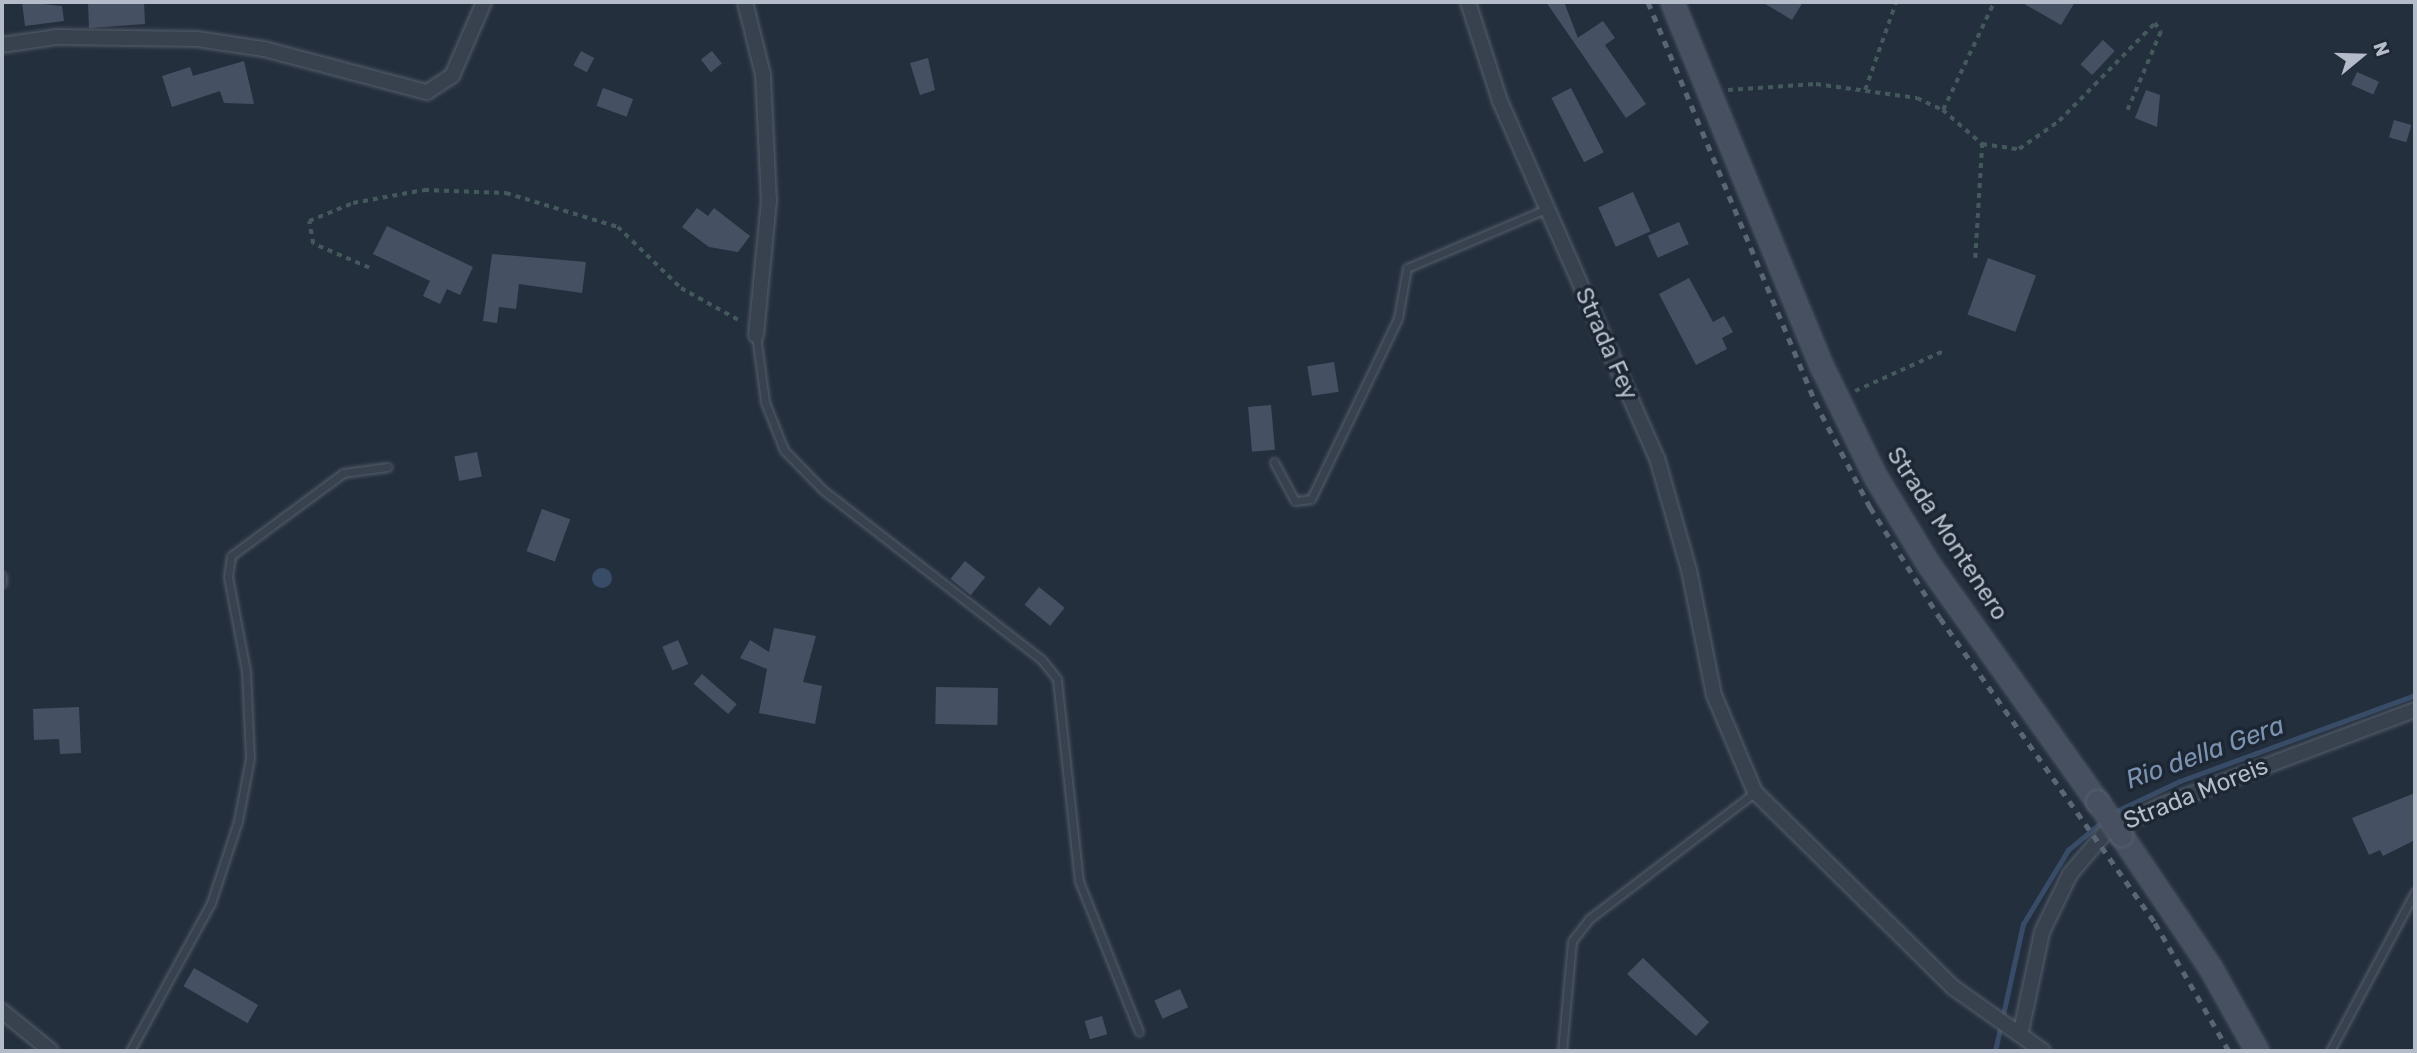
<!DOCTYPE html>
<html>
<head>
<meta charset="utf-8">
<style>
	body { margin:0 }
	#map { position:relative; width:2417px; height:1053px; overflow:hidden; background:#242f3e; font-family:Rubik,sans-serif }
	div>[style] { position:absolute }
	.water>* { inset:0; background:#394c67 }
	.round { border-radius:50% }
	.stream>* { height:5px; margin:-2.5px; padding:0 2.5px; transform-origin:2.5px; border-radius:2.5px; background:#394c67 }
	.building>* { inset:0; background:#455162; transform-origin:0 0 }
	.path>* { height:3.5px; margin-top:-1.75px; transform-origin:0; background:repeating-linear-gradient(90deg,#44595c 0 5px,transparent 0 10px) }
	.roads { filter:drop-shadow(0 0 2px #565f6c) drop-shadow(0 0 2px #565f6c) }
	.service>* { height:7px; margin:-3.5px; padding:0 3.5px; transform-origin:3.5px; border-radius:3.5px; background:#38414e }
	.minor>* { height:14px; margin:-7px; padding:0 7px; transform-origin:7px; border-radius:7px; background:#38414e }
	.secondary>* { height:21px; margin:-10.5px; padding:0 10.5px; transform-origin:10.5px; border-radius:10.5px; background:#465061 }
	.rail>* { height:5px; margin-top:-2.5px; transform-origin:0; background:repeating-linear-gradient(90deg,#5a6575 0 7px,transparent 0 14px) }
	.bridges { filter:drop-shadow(0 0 2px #565f6c) drop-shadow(0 0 2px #565f6c) }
	.secondary-bridge>* { height:21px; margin:-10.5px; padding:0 10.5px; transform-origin:10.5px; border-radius:10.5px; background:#465061 }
	span { translate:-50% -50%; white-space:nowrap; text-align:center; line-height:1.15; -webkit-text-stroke:7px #1d2633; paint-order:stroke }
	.street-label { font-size:24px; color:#b4bcc9 }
	.water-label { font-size:26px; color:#7c92b1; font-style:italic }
	.frame { position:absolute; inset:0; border:4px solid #b4bcc9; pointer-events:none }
	.north { position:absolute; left:2326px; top:21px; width:70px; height:70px; -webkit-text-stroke:5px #1d2633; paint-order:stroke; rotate:71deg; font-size:19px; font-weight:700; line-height:28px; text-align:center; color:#b4bcc9 }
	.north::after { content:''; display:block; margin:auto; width:24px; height:32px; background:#b4bcc9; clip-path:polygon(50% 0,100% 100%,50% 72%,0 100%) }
</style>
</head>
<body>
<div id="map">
	<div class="water">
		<i class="round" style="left:592px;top:568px;width:20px;height:20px"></i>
	</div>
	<div class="stream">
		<i style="left:2112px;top:813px;width:75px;rotate:-25.2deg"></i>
		<i style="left:2180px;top:781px;width:250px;rotate:-20.1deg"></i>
		<i style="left:1995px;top:1051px;width:130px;rotate:-77.6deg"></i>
		<i style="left:2023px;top:924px;width:87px;rotate:-58.7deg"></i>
		<i style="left:2068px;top:850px;width:48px;rotate:-40deg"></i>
	</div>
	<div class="building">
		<i style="clip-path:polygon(22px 2px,62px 6px,64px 21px,25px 26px)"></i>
		<i style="clip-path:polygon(88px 2px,144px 2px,145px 24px,89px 28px)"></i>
		<i style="clip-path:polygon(1546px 2px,1564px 2px,1578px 38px,1573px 41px)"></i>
		<i style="clip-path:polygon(1762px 2px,1803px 2px,1792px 20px)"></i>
		<i style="clip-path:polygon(2021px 2px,2075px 2px,2061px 25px)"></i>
		<i style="clip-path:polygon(1603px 21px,1615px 38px,1605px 45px,1646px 104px,1626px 118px,1573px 41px)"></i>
		<i style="left:2103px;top:40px;width:16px;height:33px;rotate:43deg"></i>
		<i style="left:581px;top:51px;width:15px;height:16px;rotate:28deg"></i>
		<i style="left:712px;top:51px;width:16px;height:14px;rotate:52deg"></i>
		<i style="clip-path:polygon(928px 58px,935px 90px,920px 95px,910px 63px)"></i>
		<i style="clip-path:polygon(244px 61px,254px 104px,224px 103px,220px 91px,172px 107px,162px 76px,190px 67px,193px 76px)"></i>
		<i style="left:2357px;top:72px;width:24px;height:14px;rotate:24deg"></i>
		<i style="left:603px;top:88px;width:32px;height:19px;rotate:20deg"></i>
		<i style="left:1571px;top:88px;width:72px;height:22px;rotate:63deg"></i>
		<i style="clip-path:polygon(2146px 90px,2160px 95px,2157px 127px,2135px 118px)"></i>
		<i style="left:2394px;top:120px;width:18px;height:18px;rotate:16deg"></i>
		<i style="left:1633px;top:192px;width:43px;height:38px;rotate:66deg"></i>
		<i style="clip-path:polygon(697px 208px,708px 216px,714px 208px,750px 236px,738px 252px,709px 247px,682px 227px)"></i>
		<i style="left:1679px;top:222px;width:24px;height:34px;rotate:66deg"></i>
		<i style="clip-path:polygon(387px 226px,473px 267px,460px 295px,447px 289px,440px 304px,423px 296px,430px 281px,373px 254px)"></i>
		<i style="clip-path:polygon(492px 254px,586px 262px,582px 293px,519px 284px,516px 309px,499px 307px,497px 323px,483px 321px)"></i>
		<i style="left:1988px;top:258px;width:51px;height:60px;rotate:20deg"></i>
		<i style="clip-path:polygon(1689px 278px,1713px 322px,1724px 316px,1733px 332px,1722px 338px,1727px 349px,1696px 365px,1659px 294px)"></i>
		<i style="left:1334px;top:362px;width:30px;height:27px;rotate:81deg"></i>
		<i style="left:1271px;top:405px;width:45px;height:23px;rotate:85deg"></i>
		<i style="left:477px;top:452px;width:25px;height:23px;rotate:79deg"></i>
		<i style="left:542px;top:509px;width:30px;height:45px;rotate:20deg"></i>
		<i style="left:965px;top:561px;width:26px;height:23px;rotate:39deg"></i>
		<i style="left:1039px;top:587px;width:33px;height:23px;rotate:39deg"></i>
		<i style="clip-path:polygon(774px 628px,816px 636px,803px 682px,822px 686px,815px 724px,759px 713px,767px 669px,740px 658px,750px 640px,769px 652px)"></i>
		<i style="left:678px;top:640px;width:26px;height:17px;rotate:67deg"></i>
		<i style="left:702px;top:674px;width:46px;height:13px;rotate:41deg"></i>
		<i style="left:936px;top:687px;width:62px;height:37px;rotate:1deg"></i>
		<i style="clip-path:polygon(79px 707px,81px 753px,60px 754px,59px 739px,34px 740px,33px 709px)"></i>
		<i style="clip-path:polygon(2415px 793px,2415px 840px,2383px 856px,2380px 850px,2369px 855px,2352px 818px)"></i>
		<i style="clip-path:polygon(1643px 958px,1709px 1022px,1696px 1036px,1627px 974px)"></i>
		<i style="left:194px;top:968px;width:74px;height:21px;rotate:30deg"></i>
		<i style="left:1180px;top:989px;width:20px;height:28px;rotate:66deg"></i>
		<i style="left:1102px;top:1016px;width:19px;height:18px;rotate:74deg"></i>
	</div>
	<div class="path">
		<i style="left:1728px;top:90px;width:88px;rotate:-3.9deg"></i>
		<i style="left:1816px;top:84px;width:102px;rotate:7.9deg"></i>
		<i style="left:1917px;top:98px;width:29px;rotate:25deg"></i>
		<i style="left:1943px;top:110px;width:52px;rotate:41.1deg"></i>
		<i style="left:1982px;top:144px;width:37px;rotate:8deg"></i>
		<i style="left:2019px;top:149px;width:49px;rotate:-35deg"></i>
		<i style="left:2059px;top:121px;width:137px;rotate:-45.6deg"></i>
		<i style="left:2155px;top:23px;width:11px;rotate:56deg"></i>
		<i style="left:2161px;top:32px;width:87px;rotate:113deg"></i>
		<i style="left:1865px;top:90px;width:93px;rotate:-70.6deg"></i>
		<i style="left:1943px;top:110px;width:119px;rotate:-64.7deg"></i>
		<i style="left:1975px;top:258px;width:114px;rotate:-86.5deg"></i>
		<i style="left:369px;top:268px;width:61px;rotate:-156.8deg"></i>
		<i style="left:313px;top:244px;width:23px;rotate:-100deg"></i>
		<i style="left:309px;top:221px;width:48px;rotate:-22.2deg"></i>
		<i style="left:353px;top:203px;width:72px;rotate:-10.4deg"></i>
		<i style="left:424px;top:190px;width:82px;rotate:2.1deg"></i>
		<i style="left:506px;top:193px;width:117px;rotate:16.9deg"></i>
		<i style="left:618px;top:227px;width:88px;rotate:44.1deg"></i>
		<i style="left:681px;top:288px;width:70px;rotate:29.1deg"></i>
		<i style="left:1855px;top:391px;width:100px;rotate:-24.3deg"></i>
	</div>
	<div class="roads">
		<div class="service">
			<i style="left:756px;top:335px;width:68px;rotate:82.3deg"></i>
			<i style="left:765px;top:402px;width:52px;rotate:68.4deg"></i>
			<i style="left:784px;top:450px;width:56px;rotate:45.7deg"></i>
			<i style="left:823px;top:490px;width:276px;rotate:37.8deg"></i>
			<i style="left:1041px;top:659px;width:26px;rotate:51deg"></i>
			<i style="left:1057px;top:679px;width:203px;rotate:83.8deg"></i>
			<i style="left:1079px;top:881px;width:162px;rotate:68.3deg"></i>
			<i style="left:1274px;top:462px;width:44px;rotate:61.7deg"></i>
			<i style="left:1295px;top:501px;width:16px;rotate:-7deg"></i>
			<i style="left:1311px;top:499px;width:201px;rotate:-64.3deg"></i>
			<i style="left:1398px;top:318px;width:51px;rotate:-79.8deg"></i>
			<i style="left:1407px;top:268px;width:151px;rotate:-23deg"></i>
			<i style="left:2px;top:576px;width:7px;rotate:90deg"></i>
			<i style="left:130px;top:1051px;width:169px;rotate:-61.3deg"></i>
			<i style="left:211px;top:903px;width:86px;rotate:-71.8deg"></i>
			<i style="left:238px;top:821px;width:64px;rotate:-79.2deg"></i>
			<i style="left:250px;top:758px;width:87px;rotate:-92.6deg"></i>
			<i style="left:246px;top:671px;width:96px;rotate:-100.8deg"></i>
			<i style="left:228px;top:577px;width:21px;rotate:-82deg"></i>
			<i style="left:231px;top:556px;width:139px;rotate:-36.5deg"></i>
			<i style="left:343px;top:473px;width:45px;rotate:-7.6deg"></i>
			<i style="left:1562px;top:1051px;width:110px;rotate:-84.8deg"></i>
			<i style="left:1572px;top:941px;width:28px;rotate:-52deg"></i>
			<i style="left:1589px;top:919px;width:209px;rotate:-37.4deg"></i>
			<i style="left:2330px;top:1051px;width:180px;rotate:-61.9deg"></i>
		</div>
		<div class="minor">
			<i style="left:745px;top:2px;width:75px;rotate:76.1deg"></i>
			<i style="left:763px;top:75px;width:125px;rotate:87.3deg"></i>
			<i style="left:769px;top:200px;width:136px;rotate:95.5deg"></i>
			<i style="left:1468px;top:2px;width:104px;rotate:72.1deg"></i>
			<i style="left:1500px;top:101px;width:390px;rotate:66.3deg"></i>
			<i style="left:1657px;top:458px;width:116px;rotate:74.1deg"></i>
			<i style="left:1689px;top:570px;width:127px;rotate:78.7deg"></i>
			<i style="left:1714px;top:695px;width:105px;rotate:67.1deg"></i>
			<i style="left:1755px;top:792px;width:279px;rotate:44.6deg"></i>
			<i style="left:1954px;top:988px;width:109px;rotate:35.3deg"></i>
			<i style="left:2px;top:45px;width:56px;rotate:-8.3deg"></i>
			<i style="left:57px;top:37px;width:140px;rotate:0.8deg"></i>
			<i style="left:197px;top:39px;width:68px;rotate:8.5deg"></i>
			<i style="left:264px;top:49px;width:169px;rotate:14.8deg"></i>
			<i style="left:427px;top:92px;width:30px;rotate:-33deg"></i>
			<i style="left:452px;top:76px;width:81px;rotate:-66.6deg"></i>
			<i style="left:2px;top:1011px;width:63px;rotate:39.2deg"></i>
			<i style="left:2021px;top:1031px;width:101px;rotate:-78deg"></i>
			<i style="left:2042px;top:932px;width:64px;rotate:-64.2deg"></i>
			<i style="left:2070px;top:874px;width:54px;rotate:-49.5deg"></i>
			<i style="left:2105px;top:833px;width:64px;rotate:-26.2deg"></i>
			<i style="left:2162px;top:805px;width:270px;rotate:-20.6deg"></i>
		</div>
		<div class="secondary">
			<i style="left:1672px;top:2px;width:395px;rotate:67.7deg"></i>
			<i style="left:1822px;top:367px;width:121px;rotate:64.1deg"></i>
			<i style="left:1875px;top:476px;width:104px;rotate:58.8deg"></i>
			<i style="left:1929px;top:565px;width:290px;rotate:54.6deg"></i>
			<i style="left:2121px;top:835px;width:159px;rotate:56deg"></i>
			<i style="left:2210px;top:967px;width:96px;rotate:60.8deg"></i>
		</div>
	</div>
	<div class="rail">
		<i style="left:1648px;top:2px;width:433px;rotate:67.3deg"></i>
		<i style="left:1815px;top:402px;width:119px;rotate:62.4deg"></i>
		<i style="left:1870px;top:507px;width:131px;rotate:57.8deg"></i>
		<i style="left:1940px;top:618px;width:373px;rotate:54.8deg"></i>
		<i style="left:2155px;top:923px;width:148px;rotate:60deg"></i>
	</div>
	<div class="bridges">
		<div class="secondary-bridge">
			<i style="left:2097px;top:801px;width:42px;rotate:54.8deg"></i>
		</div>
	</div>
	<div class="street-label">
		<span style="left:1606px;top:344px;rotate:66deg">Strada Fey</span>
		<span style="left:1947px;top:534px;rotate:57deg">Strada Montenero</span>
		<span style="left:2196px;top:794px;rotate:-22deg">Strada Moreis</span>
	</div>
	<div class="water-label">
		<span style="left:2205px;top:753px;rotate:-20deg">Rio della Gera</span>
	</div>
	<div class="frame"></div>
	<div class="north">N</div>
</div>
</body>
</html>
